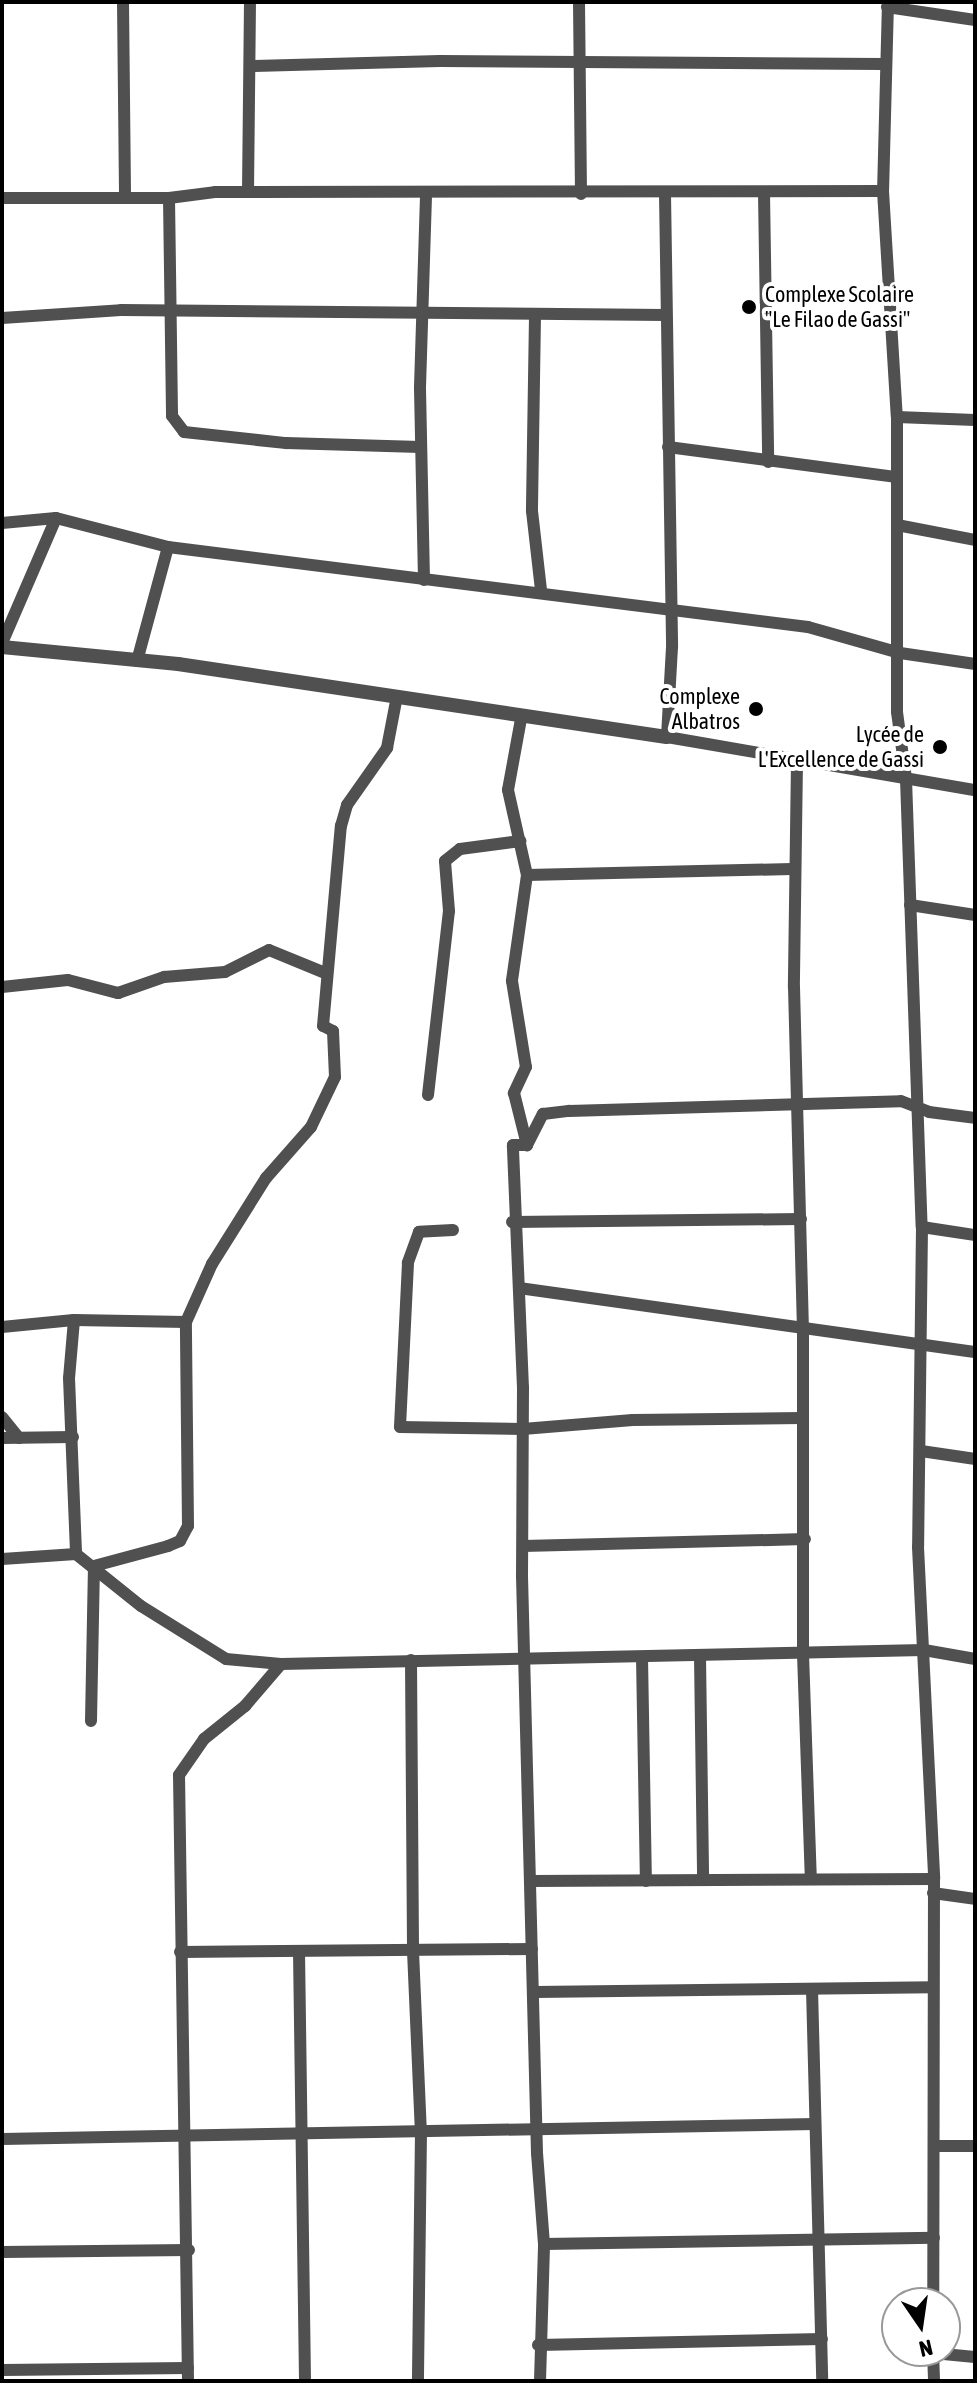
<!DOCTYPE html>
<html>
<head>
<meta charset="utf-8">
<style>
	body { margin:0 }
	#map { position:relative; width:977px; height:2383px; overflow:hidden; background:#fff; font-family:"Asap Condensed",sans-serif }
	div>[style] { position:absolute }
	.minor>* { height:12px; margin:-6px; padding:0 6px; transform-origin:6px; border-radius:6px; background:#505050 }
	.tertiary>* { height:14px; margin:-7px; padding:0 7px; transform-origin:7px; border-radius:7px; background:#505050 }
	.dots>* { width:22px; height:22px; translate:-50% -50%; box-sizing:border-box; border:4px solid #fff; border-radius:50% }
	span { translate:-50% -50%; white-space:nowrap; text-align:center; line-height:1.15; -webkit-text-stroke:8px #fff; paint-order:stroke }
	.poi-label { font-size:22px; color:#000 }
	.left { translate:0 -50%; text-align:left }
	.right { translate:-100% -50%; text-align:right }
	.frame { position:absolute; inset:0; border:4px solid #000; pointer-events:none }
	.north { position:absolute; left:881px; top:2287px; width:80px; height:80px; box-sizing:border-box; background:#fff; border:2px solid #999; border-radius:50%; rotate:167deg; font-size:22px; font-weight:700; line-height:32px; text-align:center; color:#000 }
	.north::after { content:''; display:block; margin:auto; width:28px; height:36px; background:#000; clip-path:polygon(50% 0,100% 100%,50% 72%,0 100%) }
</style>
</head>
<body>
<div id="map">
	<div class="minor">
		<i style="left:123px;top:2px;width:196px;rotate:89.4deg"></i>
		<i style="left:579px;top:2px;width:192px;rotate:89.4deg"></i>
		<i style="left:888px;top:2px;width:189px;rotate:91.5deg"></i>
		<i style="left:883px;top:191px;width:226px;rotate:86.5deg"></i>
		<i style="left:897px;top:417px;width:295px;rotate:90deg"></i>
		<i style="left:897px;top:712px;width:68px;rotate:82.3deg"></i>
		<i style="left:906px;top:779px;width:448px;rotate:88deg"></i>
		<i style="left:922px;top:1227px;width:320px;rotate:90.7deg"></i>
		<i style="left:918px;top:1547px;width:332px;rotate:87.2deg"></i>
		<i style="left:934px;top:1879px;width:424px;rotate:90.1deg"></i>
		<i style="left:887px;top:7px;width:89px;rotate:8.4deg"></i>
		<i style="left:251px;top:66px;width:189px;rotate:-1.5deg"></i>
		<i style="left:440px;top:61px;width:444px;rotate:0.4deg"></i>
		<i style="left:248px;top:192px;width:190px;rotate:-89.4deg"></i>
		<i style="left:764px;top:193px;width:269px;rotate:89.1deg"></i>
		<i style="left:665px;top:194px;width:453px;rotate:89.1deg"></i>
		<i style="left:672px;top:647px;width:90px;rotate:93.2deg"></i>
		<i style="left:667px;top:737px;width:313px;rotate:9.8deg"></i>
		<i style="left:2px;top:198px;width:167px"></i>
		<i style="left:169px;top:198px;width:46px;rotate:-7.4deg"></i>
		<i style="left:215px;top:192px;width:668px;rotate:-0.09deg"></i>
		<i style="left:169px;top:198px;width:218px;rotate:89.2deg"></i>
		<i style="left:172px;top:416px;width:20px;rotate:53deg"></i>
		<i style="left:184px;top:432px;width:103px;rotate:6.2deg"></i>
		<i style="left:286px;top:443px;width:134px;rotate:1.7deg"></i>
		<i style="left:535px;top:316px;width:195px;rotate:90.9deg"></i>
		<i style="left:532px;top:511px;width:80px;rotate:83.5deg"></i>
		<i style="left:2px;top:318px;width:119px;rotate:-3.8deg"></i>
		<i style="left:121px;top:310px;width:544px;rotate:0.53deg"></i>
		<i style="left:897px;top:417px;width:78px;rotate:2.2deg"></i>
		<i style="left:668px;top:447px;width:231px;rotate:7.5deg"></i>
		<i style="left:2px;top:523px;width:54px;rotate:-5.3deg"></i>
		<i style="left:56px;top:518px;width:116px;rotate:14.5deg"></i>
		<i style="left:168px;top:547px;width:645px;rotate:7.13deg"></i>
		<i style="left:808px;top:627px;width:96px;rotate:15.8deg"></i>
		<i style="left:900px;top:653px;width:76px;rotate:8.3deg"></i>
		<i style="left:897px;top:525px;width:79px;rotate:10.9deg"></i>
		<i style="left:424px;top:580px;width:193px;rotate:-91.2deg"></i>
		<i style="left:420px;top:387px;width:193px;rotate:-88.2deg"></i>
		<i style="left:2px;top:643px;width:136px;rotate:-66.6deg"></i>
		<i style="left:137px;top:661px;width:118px;rotate:-74.8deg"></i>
		<i style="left:521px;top:719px;width:72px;rotate:100.4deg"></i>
		<i style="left:508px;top:790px;width:87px;rotate:77.4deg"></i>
		<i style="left:527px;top:875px;width:107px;rotate:98.1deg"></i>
		<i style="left:512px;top:981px;width:87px;rotate:80.8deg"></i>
		<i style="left:526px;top:1067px;width:29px;rotate:115deg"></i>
		<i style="left:514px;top:1093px;width:54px;rotate:76deg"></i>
		<i style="left:797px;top:761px;width:226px;rotate:90.8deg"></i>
		<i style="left:794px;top:987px;width:342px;rotate:88.5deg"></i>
		<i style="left:803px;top:1329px;width:325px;rotate:90deg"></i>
		<i style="left:803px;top:1654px;width:224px;rotate:88deg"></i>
		<i style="left:527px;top:875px;width:265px;rotate:-1.3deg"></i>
		<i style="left:910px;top:905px;width:66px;rotate:8.7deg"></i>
		<i style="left:2px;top:987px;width:66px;rotate:-6.1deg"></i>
		<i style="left:68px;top:980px;width:52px;rotate:14.6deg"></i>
		<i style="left:118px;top:993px;width:49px;rotate:-19.2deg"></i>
		<i style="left:164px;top:977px;width:61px;rotate:-4.7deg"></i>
		<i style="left:225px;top:972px;width:49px;rotate:-26.6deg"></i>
		<i style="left:269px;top:950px;width:61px;rotate:22.3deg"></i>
		<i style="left:428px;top:1095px;width:185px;rotate:-83.5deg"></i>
		<i style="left:449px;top:911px;width:50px;rotate:-94.6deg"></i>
		<i style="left:445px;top:861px;width:19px;rotate:-39deg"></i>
		<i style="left:460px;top:849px;width:61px;rotate:-7.6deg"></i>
		<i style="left:512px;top:1222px;width:289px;rotate:-0.6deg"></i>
		<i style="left:922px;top:1227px;width:54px;rotate:8.6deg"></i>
		<i style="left:453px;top:1230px;width:34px;rotate:177deg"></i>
		<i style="left:419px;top:1232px;width:33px;rotate:110deg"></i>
		<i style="left:408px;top:1263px;width:164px;rotate:92.8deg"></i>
		<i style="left:400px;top:1427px;width:123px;rotate:0.9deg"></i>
		<i style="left:523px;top:1429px;width:110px;rotate:-4.7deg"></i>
		<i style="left:633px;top:1420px;width:169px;rotate:-0.7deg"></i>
		<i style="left:519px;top:1288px;width:460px;rotate:8deg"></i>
		<i style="left:74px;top:1320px;width:58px;rotate:94.9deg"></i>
		<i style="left:69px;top:1378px;width:176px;rotate:87.7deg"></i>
		<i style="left:2px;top:1327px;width:72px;rotate:-5.6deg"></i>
		<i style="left:74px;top:1320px;width:112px;rotate:1deg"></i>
		<i style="left:2px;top:1417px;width:27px;rotate:51deg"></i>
		<i style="left:2px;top:1438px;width:71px;rotate:-0.8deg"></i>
		<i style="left:921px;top:1451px;width:55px;rotate:8.4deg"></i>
		<i style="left:523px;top:1546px;width:282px;rotate:-1.4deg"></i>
		<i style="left:2px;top:1559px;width:74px;rotate:-3.9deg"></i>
		<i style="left:76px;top:1554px;width:83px;rotate:38.7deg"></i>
		<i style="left:141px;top:1606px;width:100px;rotate:31.9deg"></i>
		<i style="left:226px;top:1659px;width:55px;rotate:5.2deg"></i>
		<i style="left:281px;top:1664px;width:643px;rotate:-1.25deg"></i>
		<i style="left:924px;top:1650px;width:52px;rotate:10deg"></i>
		<i style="left:94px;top:1566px;width:77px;rotate:-15.1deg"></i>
		<i style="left:168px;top:1546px;width:13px;rotate:-23deg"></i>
		<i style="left:180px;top:1541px;width:17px;rotate:-62deg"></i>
		<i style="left:188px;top:1526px;width:204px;rotate:-90.6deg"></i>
		<i style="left:186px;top:1322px;width:64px;rotate:-65.9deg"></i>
		<i style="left:212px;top:1264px;width:102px;rotate:-57.9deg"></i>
		<i style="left:266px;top:1178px;width:68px;rotate:-48.6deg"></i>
		<i style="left:311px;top:1127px;width:55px;rotate:-64.4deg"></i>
		<i style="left:335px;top:1077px;width:46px;rotate:-92.5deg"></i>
		<i style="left:333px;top:1031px;width:11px;rotate:-153deg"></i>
		<i style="left:323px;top:1026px;width:201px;rotate:-84.9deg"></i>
		<i style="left:341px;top:826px;width:22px;rotate:-74deg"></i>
		<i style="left:347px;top:805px;width:70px;rotate:-54.9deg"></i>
		<i style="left:387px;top:748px;width:53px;rotate:-79.1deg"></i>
		<i style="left:700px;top:1656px;width:224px;rotate:89.2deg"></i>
		<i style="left:642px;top:1657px;width:224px;rotate:89deg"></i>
		<i style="left:411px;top:1660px;width:291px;rotate:89.6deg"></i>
		<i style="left:413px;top:1951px;width:180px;rotate:87.5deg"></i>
		<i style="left:421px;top:2131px;width:250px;rotate:90.7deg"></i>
		<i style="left:91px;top:1721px;width:155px;rotate:-88.9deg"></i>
		<i style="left:531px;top:1881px;width:403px;rotate:-0.3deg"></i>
		<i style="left:933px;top:1893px;width:42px;rotate:8.1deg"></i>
		<i style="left:299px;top:1951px;width:430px;rotate:89.2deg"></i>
		<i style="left:180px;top:1952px;width:352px;rotate:-0.5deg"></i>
		<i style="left:812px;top:1989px;width:392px;rotate:88.5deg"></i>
		<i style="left:535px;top:1992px;width:398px;rotate:-0.7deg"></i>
		<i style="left:2px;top:2139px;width:813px;rotate:-1.06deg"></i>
		<i style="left:934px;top:2146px;width:41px"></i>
		<i style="left:544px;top:2244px;width:390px;rotate:-0.9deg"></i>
		<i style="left:2px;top:2252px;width:187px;rotate:-0.6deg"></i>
		<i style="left:538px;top:2345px;width:284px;rotate:-1.2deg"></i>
		<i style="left:933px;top:2351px;width:30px;rotate:88deg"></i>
		<i style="left:933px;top:2353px;width:42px;rotate:5.4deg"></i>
		<i style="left:2px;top:2370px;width:186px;rotate:-0.6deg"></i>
		<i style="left:188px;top:2381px;width:606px;rotate:-90.85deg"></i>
		<i style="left:179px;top:1775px;width:44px;rotate:-55.2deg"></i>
		<i style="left:204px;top:1739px;width:53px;rotate:-38.8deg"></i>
		<i style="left:245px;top:1706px;width:55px;rotate:-49.4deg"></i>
		<i style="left:540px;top:2381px;width:137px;rotate:-88.3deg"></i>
		<i style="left:544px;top:2244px;width:91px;rotate:-94.4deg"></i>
		<i style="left:537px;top:2153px;width:576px;rotate:-91.49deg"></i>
		<i style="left:522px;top:1577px;width:189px;rotate:-89.7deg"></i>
		<i style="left:523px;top:1388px;width:243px;rotate:-92.4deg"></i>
		<i style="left:513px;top:1145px;width:14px"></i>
		<i style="left:527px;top:1145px;width:35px;rotate:-63deg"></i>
		<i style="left:543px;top:1114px;width:26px;rotate:-7deg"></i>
		<i style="left:569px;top:1111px;width:332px;rotate:-1.7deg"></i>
		<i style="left:901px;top:1101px;width:30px;rotate:21deg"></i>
		<i style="left:929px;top:1112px;width:46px;rotate:7.4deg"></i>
	</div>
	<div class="tertiary">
		<i style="left:2px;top:647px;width:177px;rotate:5.5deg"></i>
		<i style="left:178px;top:664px;width:494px;rotate:8.5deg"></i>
	</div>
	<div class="dots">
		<i style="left:749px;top:307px;background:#000"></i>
		<i style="left:756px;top:709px;background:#000"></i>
		<i style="left:940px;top:747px;background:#000"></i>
	</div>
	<div class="poi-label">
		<span class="left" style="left:765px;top:307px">Complexe Scolaire<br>"Le Filao de Gassi"</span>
		<span class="right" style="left:740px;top:709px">Complexe<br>Albatros</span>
		<span class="right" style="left:924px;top:747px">Lycée de<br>L'Excellence de Gassi</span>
	</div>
	<div class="frame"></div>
	<div class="north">N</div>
</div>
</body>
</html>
